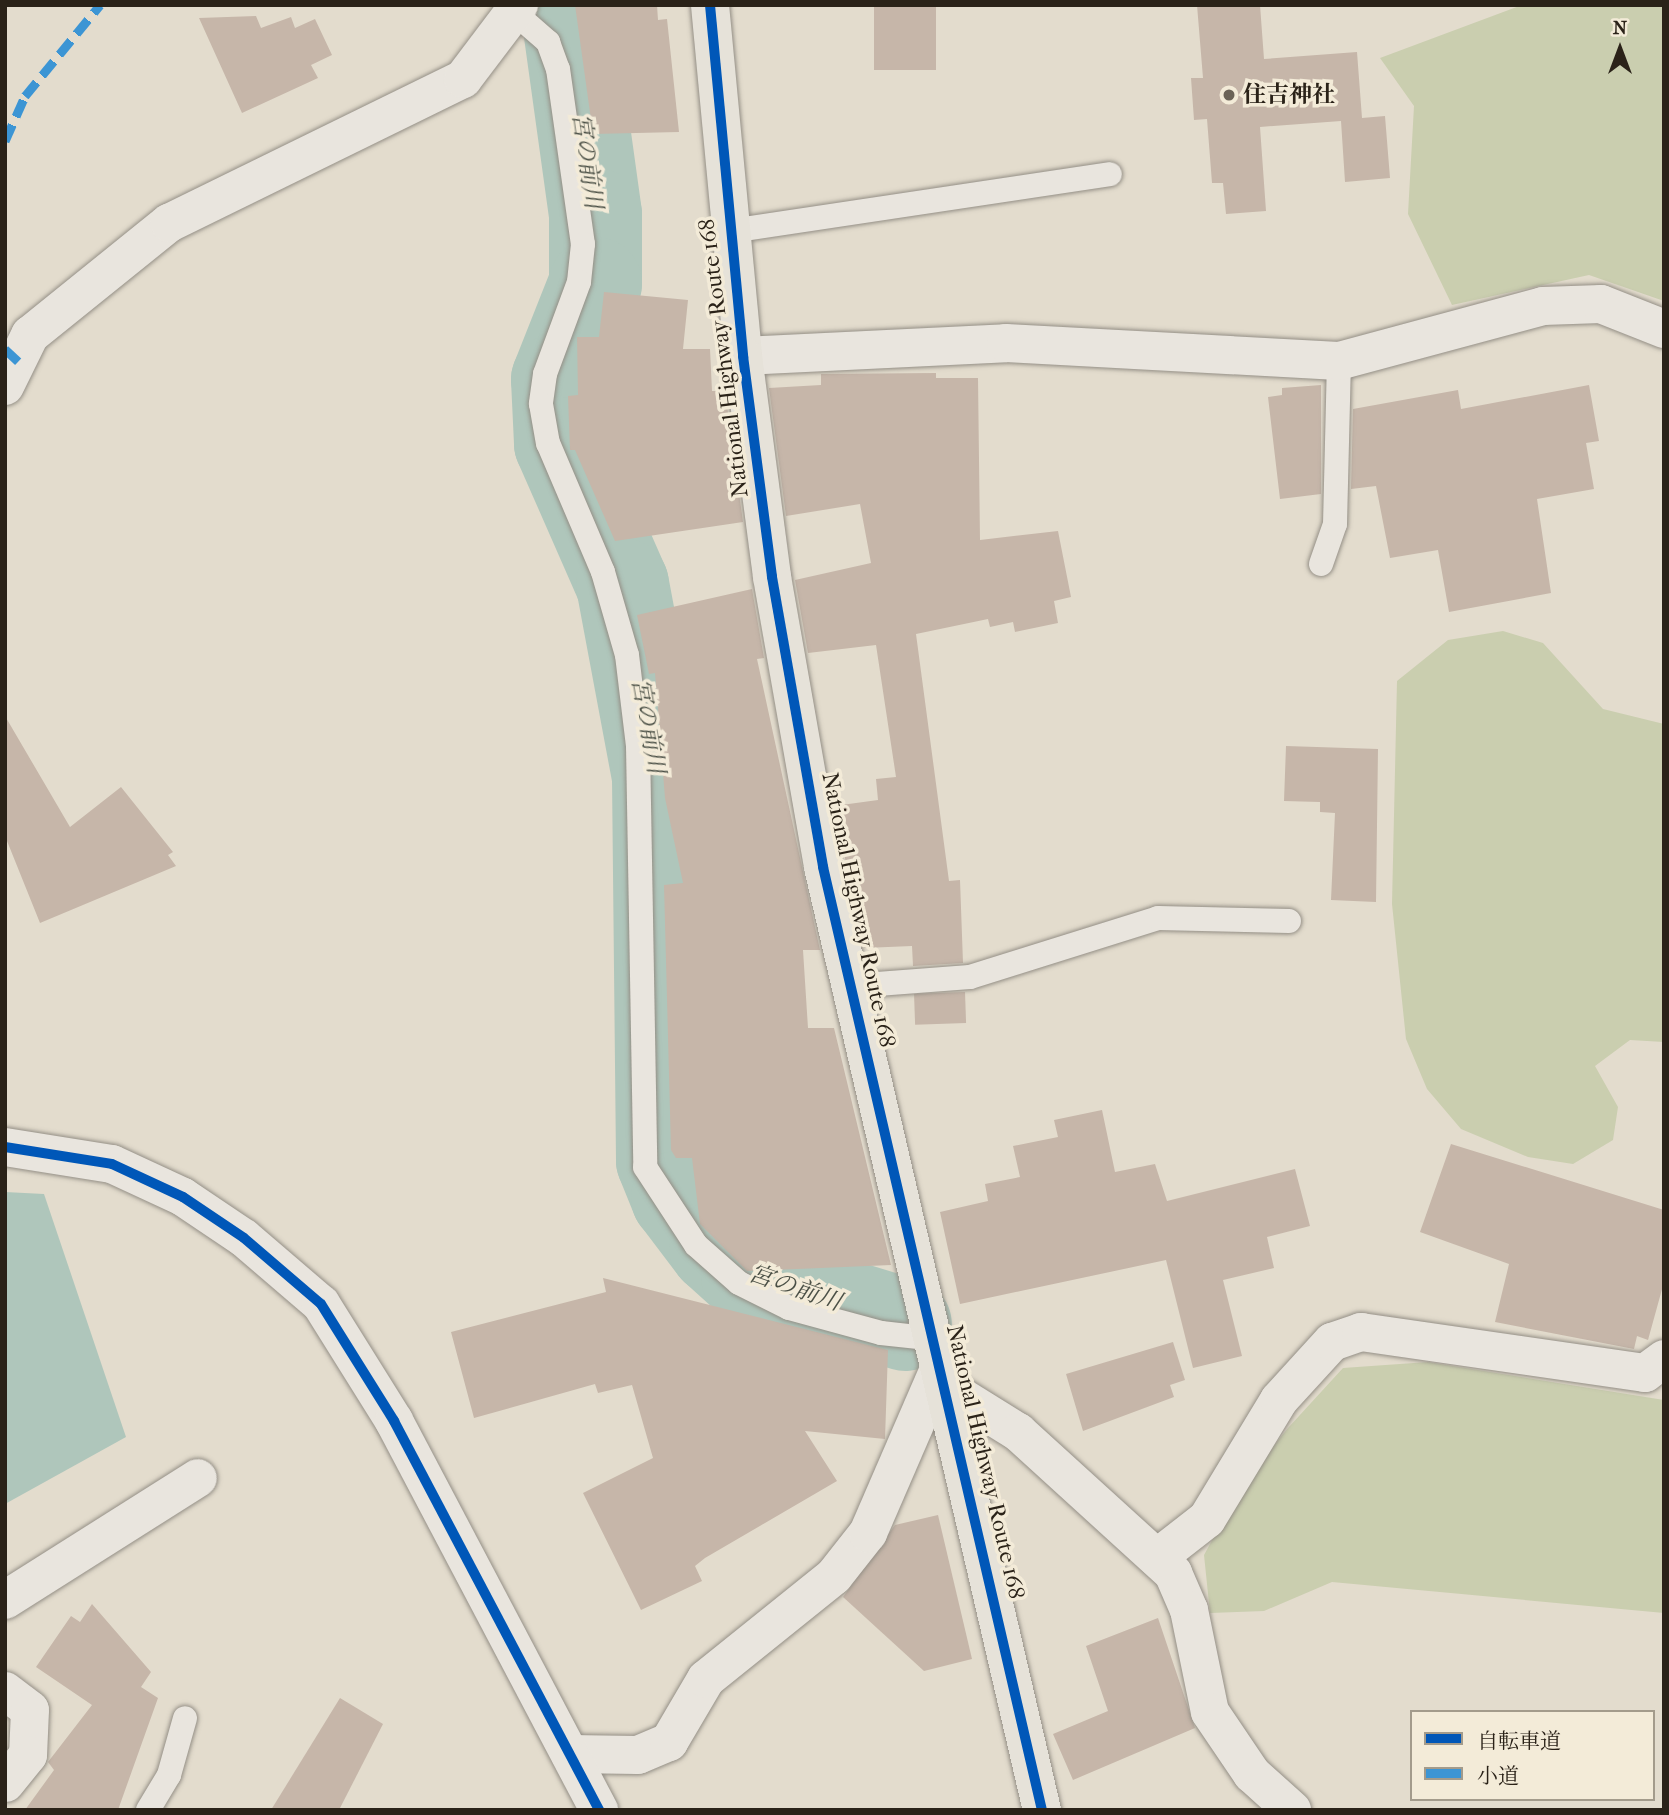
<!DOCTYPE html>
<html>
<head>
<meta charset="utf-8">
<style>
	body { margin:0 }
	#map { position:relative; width:1669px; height:1815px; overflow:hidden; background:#e3dccd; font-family:"IM FELL French Canon","Noto Serif JP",serif }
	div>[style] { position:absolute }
	.green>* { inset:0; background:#caceaf }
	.water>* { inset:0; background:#afc6bb }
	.river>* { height:93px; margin:-46.5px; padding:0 46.5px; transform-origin:46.5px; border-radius:46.5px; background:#afc6bb }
	.building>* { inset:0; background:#c6b6a9; transform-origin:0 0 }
	.roads { filter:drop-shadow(0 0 2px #948f86) drop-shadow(0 0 2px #948f86) }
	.service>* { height:24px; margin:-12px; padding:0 12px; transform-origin:12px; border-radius:12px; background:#e9e5de }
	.minor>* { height:38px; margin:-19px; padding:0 19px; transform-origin:19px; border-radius:19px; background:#e9e5de }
	.tertiary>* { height:38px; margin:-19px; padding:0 19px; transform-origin:19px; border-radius:19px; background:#e9e5de }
	.trunk>* { height:38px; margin:-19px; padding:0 19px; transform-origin:19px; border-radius:19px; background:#e6e2d9 }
	.quiet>* { height:9px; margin-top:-4.5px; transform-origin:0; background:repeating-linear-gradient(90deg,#3c95d4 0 18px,transparent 0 27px) }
	.cycleway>* { height:10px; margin:-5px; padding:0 5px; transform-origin:5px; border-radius:5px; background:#0057b8 }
	.dots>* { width:19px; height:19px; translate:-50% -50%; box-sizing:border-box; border:4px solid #f3ebd8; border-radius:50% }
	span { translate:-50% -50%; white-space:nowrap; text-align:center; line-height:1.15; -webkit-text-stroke:7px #f3ebd8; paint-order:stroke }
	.poi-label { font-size:23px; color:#2a2218; font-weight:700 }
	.left { translate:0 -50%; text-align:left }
	.street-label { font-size:23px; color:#2a2218 }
	.water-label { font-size:24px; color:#4b5046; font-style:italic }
	.frame { position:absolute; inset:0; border:7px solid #2a2218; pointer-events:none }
	.legend { position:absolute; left:1410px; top:1710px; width:245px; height:91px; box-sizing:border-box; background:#f3ebd8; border:2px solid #a39b8b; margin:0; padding:9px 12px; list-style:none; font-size:21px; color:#2a2218 }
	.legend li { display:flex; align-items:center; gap:14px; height:35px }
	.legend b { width:35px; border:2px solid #a39b8b }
	.north { position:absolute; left:1585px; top:14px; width:70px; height:70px; -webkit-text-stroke:5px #f3ebd8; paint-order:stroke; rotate:0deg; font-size:19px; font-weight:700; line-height:28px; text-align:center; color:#2a2218 }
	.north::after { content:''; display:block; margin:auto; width:24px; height:32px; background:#2a2218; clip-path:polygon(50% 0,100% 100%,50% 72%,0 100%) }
</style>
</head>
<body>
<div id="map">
	<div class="green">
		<i style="clip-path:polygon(1522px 5px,1664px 5px,1664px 301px,1589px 275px,1452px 305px,1408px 214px,1414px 106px,1380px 58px)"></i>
		<i style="clip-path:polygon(1503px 631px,1543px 643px,1603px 709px,1664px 724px,1664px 1042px,1630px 1040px,1595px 1066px,1618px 1107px,1613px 1140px,1573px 1164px,1528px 1157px,1461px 1129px,1427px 1089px,1406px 1039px,1392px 904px,1397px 681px,1448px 640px)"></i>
		<i style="clip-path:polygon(1428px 1362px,1664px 1400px,1664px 1613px,1332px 1582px,1264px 1611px,1210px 1613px,1204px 1555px,1243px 1484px,1288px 1428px,1343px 1368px)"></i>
	</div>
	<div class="water">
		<i style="clip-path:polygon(5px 1192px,44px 1194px,126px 1437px,5px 1504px)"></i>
	</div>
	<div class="river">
		<i style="left:566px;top:5px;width:211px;rotate:82.1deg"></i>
		<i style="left:595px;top:214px;width:69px;rotate:90deg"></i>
		<i style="left:595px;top:283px;width:103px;rotate:111.6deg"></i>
		<i style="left:557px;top:379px;width:64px;rotate:87.3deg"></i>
		<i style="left:560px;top:443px;width:154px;rotate:66.3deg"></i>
		<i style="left:622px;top:584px;width:196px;rotate:79.4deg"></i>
		<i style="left:658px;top:777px;width:383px;rotate:89.4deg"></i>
		<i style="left:662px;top:1160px;width:40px;rotate:68deg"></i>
		<i style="left:677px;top:1197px;width:63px;rotate:52.8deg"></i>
		<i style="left:715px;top:1247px;width:43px;rotate:42.2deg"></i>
		<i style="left:747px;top:1276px;width:165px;rotate:16.9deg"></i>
	</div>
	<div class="building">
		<i style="clip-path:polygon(575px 5px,657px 5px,658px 20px,667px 19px,679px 132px,593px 134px)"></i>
		<i style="left:874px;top:5px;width:62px;height:65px"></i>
		<i style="clip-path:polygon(1197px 5px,1260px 5px,1264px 59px,1357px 52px,1362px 118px,1385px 116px,1390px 178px,1345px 182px,1341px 121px,1260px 127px,1266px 211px,1226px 214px,1223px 183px,1212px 183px,1207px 119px,1194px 120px,1191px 78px,1203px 78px)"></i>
		<i style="clip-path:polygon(256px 16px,261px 28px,291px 17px,295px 28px,315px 19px,332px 55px,311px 65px,318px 78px,242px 113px,199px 18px)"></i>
		<i style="clip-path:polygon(604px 292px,688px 300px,683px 349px,710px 349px,712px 391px,725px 391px,743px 522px,615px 541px,575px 450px,570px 450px,568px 396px,578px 395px,577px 337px,599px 337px)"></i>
		<i style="clip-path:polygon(936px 373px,936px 378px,978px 378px,980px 540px,1058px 531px,1071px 597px,1054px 601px,1058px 623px,1015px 632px,1013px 622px,990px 627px,988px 619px,916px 634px,949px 881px,960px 880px,963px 963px,913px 966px,912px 946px,864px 948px,834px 806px,878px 800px,876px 779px,896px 777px,876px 645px,808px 653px,795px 580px,871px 563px,860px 504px,786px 516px,769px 388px,821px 385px,821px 374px)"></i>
		<i style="clip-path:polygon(1321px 385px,1321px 494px,1280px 499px,1268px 397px,1282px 395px,1282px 388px)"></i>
		<i style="clip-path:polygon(1589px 385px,1599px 441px,1586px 443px,1594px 489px,1537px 499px,1551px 593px,1449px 612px,1438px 550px,1390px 558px,1376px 486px,1351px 489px,1353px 409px,1458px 390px,1461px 409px)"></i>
		<i style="clip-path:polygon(752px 589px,764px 658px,757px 659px,820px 950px,803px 950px,808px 1028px,834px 1028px,891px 1265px,747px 1271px,700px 1224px,692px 1158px,676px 1158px,671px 1150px,664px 885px,683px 883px,665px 798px,655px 673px,649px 674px,637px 615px)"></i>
		<i style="clip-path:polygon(5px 716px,70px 827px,121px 787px,173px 852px,168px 855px,176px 866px,40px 923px,5px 836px)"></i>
		<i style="clip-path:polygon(1286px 746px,1378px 749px,1376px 902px,1331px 900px,1335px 813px,1320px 812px,1320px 802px,1284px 801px)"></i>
		<i style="left:965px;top:992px;width:31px;height:51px;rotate:88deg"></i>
		<i style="clip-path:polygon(1102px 1110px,1115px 1172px,1155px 1164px,1167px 1201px,1295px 1169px,1310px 1226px,1267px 1237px,1274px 1268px,1223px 1280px,1242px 1356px,1193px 1368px,1166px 1260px,960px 1304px,940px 1212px,988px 1201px,985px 1184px,1020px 1177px,1013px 1146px,1058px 1137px,1054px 1120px)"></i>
		<i style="clip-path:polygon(1451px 1144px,1664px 1210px,1664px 1282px,1648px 1340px,1637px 1336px,1634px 1349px,1495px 1322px,1509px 1264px,1420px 1232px)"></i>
		<i style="clip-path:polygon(603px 1278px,888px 1350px,885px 1439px,805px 1431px,837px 1481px,705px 1558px,695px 1566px,702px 1581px,641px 1610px,583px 1493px,653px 1458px,632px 1385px,598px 1393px,595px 1384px,474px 1418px,451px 1332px,606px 1292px)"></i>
		<i style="clip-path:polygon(1173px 1342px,1185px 1380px,1170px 1385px,1174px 1397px,1083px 1431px,1066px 1374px)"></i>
		<i style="clip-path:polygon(938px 1515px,972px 1659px,924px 1671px,843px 1597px,895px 1525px)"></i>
		<i style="clip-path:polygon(92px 1604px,151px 1672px,141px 1687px,158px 1698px,118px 1810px,25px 1810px,54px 1770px,48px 1762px,92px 1705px,36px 1667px,71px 1616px,80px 1622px)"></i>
		<i style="clip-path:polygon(1158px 1618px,1195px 1728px,1073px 1780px,1053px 1734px,1108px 1711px,1086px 1646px)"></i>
		<i style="clip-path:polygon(340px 1698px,383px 1724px,339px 1810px,271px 1810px)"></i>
	</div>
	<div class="roads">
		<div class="service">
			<i style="left:516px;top:14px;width:43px;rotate:41.2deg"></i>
			<i style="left:548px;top:42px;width:29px;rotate:70deg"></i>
			<i style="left:558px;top:69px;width:177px;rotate:81.9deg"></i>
			<i style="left:583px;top:244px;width:38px;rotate:96deg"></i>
			<i style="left:579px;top:282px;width:98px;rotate:110.3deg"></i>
			<i style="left:545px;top:374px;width:30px;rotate:98deg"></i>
			<i style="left:541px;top:404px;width:40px;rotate:80deg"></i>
			<i style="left:548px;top:443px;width:140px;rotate:66.9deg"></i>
			<i style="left:603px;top:572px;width:86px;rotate:73.9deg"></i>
			<i style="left:627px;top:655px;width:92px;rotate:83.1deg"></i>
			<i style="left:638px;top:746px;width:421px;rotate:89deg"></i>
			<i style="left:645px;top:1167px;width:93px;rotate:56.8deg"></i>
			<i style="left:696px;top:1245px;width:57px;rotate:41.5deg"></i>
			<i style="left:739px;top:1283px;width:56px;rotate:26.6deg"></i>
			<i style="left:789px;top:1308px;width:95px;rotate:15.2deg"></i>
			<i style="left:881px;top:1333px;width:54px;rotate:6.3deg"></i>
			<i style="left:730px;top:231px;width:384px;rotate:-8.5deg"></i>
			<i style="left:1321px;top:564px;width:42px;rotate:-70.7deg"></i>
			<i style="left:1335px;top:524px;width:163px;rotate:-88.6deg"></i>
			<i style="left:851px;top:986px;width:119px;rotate:-4.3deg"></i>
			<i style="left:970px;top:977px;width:197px;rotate:-17.4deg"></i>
			<i style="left:1158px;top:918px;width:131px;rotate:1.3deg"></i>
			<i style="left:148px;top:1810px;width:41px;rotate:-59deg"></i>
			<i style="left:169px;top:1775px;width:59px;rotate:-74.3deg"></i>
		</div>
		<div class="minor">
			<i style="left:743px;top:356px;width:263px;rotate:-2.8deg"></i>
			<i style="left:1006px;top:343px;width:333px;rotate:3.1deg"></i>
			<i style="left:1339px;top:361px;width:211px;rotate:-15.1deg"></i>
			<i style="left:1543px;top:306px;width:58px;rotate:-2deg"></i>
			<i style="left:1601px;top:304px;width:68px;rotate:21.6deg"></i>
			<i style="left:5px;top:386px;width:57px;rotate:-63.9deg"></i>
			<i style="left:30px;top:335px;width:179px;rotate:-38.9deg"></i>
			<i style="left:169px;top:223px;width:327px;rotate:-26.1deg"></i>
			<i style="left:463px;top:79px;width:93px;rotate:-52.9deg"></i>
			<i style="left:947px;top:1388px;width:84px;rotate:31.8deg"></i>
			<i style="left:1018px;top:1432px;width:210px;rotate:42.3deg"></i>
			<i style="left:1173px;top:1573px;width:40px;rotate:66.6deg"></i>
			<i style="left:1189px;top:1610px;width:104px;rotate:78.4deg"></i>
			<i style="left:1210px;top:1712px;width:75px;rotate:55.9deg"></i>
			<i style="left:1252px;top:1774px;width:54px;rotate:42deg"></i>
			<i style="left:1157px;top:1558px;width:63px;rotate:-38deg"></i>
			<i style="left:1207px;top:1519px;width:139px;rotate:-58.8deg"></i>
			<i style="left:1279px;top:1400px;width:79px;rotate:-47.6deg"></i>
			<i style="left:1332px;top:1342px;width:31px;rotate:-19deg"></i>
			<i style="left:1361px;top:1332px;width:287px;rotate:8.2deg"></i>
			<i style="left:1645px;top:1373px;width:24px;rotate:-36deg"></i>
			<i style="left:5px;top:1600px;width:228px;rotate:-32.3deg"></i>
			<i style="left:5px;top:1691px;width:31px;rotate:37deg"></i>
			<i style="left:30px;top:1710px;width:45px;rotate:92.5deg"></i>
			<i style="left:28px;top:1755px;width:36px;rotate:129deg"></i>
			<i style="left:570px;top:1754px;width:68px;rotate:0.8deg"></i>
			<i style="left:638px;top:1755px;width:34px;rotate:-23deg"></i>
			<i style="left:669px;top:1742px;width:73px;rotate:-59.6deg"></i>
			<i style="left:706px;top:1679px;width:164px;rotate:-38.8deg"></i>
			<i style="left:834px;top:1576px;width:55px;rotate:-51.7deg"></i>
			<i style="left:868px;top:1533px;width:184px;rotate:-66.6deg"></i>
		</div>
		<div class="tertiary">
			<i style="left:5px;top:1147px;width:108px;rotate:9deg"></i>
			<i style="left:112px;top:1164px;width:78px;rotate:24.9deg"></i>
			<i style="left:183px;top:1197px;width:73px;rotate:33.9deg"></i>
			<i style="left:244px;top:1238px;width:101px;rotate:40.6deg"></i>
			<i style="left:321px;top:1304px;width:138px;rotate:58deg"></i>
			<i style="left:394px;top:1421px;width:440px;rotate:62.2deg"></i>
		</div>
		<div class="trunk">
			<i style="left:710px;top:5px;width:353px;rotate:84.6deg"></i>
			<i style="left:743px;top:356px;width:223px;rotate:82.5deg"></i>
			<i style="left:772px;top:577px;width:294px;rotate:80deg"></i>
			<i style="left:823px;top:867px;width:968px;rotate:76.93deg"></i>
		</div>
	</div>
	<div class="quiet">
		<i style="left:5px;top:141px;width:49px;rotate:-66deg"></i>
		<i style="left:25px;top:96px;width:118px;rotate:-50.5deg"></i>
		<i style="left:5px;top:349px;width:18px;rotate:43deg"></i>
	</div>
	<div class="cycleway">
		<i style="left:710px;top:5px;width:353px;rotate:84.6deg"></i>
		<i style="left:743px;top:356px;width:223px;rotate:82.5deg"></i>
		<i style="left:772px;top:577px;width:294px;rotate:80deg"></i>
		<i style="left:823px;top:867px;width:968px;rotate:76.93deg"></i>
		<i style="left:5px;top:1147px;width:108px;rotate:9deg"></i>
		<i style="left:112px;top:1164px;width:78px;rotate:24.9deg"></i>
		<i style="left:183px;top:1197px;width:73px;rotate:33.9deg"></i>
		<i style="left:244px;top:1238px;width:101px;rotate:40.6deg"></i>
		<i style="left:321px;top:1304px;width:138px;rotate:58deg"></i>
		<i style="left:394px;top:1421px;width:440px;rotate:62.2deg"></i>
	</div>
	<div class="dots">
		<i style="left:1229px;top:95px;background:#6b6357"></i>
	</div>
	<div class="poi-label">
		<span class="left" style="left:1243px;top:95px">住吉神社</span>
	</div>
	<div class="street-label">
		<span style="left:724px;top:358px;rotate:-97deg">National Highway Route 168</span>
		<span style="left:858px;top:910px;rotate:78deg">National Highway Route 168</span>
		<span style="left:985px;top:1462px;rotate:77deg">National Highway Route 168</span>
	</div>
	<div class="water-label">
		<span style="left:587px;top:161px;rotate:82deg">宮の前川</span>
		<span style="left:648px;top:726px;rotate:80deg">宮の前川</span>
		<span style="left:795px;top:1288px;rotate:19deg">宮の前川</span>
	</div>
	<div class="frame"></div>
	<ul class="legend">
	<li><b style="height:9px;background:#0057b8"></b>自転車道</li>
	<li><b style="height:9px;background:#3c95d4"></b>小道</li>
	</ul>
	<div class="north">N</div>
</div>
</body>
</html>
